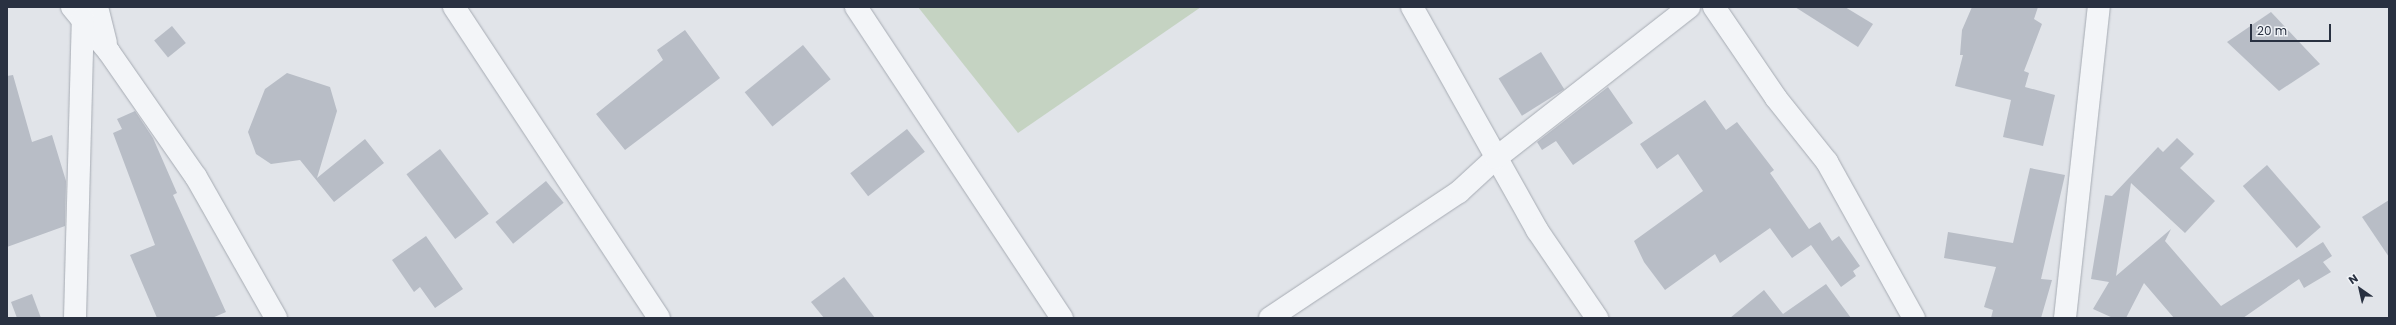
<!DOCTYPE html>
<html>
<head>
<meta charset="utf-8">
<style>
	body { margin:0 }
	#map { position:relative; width:2396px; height:325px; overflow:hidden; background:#e1e4e9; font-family:Poppins,sans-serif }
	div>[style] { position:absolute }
	.green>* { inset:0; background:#c5d3c2 }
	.building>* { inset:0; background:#b8bdc6; transform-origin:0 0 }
	.roads { filter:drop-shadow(0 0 1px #a6abb3) drop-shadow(0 0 1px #a6abb3) }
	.minor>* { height:22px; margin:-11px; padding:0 11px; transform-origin:11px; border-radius:11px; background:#f3f5f8 }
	span { translate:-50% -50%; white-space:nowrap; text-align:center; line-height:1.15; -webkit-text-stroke:3px #f0f3f7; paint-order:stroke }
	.frame { position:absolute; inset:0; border:8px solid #293141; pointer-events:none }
	.north { position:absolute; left:2340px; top:269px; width:40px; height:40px; -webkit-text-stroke:3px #f0f3f7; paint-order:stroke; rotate:326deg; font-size:11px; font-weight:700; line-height:16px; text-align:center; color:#293141 }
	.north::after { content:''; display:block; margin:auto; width:14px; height:18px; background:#293141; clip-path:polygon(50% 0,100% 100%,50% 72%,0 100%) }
	.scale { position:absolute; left:2250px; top:24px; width:81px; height:18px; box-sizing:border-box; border:2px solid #293141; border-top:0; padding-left:5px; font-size:12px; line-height:14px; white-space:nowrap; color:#293141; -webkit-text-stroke:3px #f0f3f7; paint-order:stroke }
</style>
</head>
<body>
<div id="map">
	<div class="green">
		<i style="clip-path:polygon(918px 7px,1201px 7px,1018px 133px)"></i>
	</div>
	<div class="building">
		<i style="clip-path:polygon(1795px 7px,1845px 7px,1873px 24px,1858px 47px)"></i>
		<i style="clip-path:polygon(1972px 7px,2038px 7px,2034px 19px,2042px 24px,2024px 71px,2029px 73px,2025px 87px,2055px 95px,2043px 146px,2003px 137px,2011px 100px,1955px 86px,1963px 55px,1960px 55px,1962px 30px)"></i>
		<i style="clip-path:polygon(2271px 12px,2320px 64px,2279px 91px,2227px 42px)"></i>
		<i style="left:172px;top:26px;width:22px;height:23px;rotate:51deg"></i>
		<i style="clip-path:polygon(685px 30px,720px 78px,625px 150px,596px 114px,663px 60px,657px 50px)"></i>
		<i style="left:803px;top:45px;width:44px;height:75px;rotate:51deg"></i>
		<i style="left:1541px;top:52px;width:44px;height:50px;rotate:58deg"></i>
		<i style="clip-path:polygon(287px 73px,330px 87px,337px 111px,317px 178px,365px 139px,384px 163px,334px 202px,300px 160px,271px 164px,256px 154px,248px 132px,265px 89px)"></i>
		<i style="clip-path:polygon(13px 75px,32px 142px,52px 135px,66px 181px,65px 226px,7px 247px,7px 76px)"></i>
		<i style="clip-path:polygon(1608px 87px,1633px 123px,1573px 165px,1556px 141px,1542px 150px,1537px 142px)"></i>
		<i style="clip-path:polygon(1705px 100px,1726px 130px,1737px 122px,1774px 170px,1770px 173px,1809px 229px,1820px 222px,1832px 241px,1839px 236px,1860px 266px,1853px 271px,1856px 276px,1841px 287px,1811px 245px,1792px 258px,1770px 228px,1720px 263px,1715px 254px,1665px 290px,1644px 262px,1634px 241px,1703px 191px,1678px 154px,1657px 169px,1640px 144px)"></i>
		<i style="clip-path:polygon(135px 111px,153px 138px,177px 193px,173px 195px,226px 312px,212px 318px,157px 318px,130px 255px,155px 245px,113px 133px,122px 129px,117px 119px)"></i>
		<i style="left:907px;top:129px;width:29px;height:72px;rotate:52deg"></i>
		<i style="clip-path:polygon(2177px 138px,2194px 154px,2180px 168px,2215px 201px,2185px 233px,2131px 183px,2116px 276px,2171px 229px,2165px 241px,2221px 306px,2323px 242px,2332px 256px,2323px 262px,2331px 272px,2304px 288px,2299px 279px,2243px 318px,2174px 318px,2144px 283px,2126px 318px,2113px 318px,2093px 309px,2109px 282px,2091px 279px,2105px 195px,2112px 196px,2158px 147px,2163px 152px)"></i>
		<i style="left:440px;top:149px;width:81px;height:42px;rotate:53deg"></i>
		<i style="left:2267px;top:165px;width:82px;height:32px;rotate:49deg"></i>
		<i style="clip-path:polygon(2030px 168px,2065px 175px,2041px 279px,2052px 280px,2041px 318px,1991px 318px,1993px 310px,1984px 307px,1996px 267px,1944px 258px,1948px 232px,2013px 243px)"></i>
		<i style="left:546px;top:181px;width:28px;height:65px;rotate:51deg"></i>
		<i style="clip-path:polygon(2389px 200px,2389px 257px,2362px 217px)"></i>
		<i style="clip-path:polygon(426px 236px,463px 289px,435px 308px,420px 287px,414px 292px,392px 260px)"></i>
		<i style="clip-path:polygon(844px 277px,875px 318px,824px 318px,811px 302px)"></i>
		<i style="clip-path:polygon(1826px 284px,1851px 318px,1730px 318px,1764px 290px,1783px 314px)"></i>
		<i style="clip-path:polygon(32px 294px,41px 318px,17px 318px,11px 302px)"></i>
	</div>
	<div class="roads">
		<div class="minor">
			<i style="left:72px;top:7px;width:58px;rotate:50.6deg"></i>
			<i style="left:109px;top:52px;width:152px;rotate:55.2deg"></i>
			<i style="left:196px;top:177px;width:162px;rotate:60.4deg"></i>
			<i style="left:97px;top:7px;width:37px;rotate:76deg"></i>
			<i style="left:454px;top:7px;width:372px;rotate:56.6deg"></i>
			<i style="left:856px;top:7px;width:373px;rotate:56.5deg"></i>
			<i style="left:1412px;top:7px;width:256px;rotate:60.7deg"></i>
			<i style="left:1537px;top:230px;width:107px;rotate:55.7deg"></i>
			<i style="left:1714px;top:7px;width:110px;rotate:55.7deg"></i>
			<i style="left:1776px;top:98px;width:82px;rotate:51.4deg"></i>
			<i style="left:1827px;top:162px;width:179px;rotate:60.9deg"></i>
			<i style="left:75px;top:318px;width:300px;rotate:-88.5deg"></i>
			<i style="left:1270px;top:318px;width:227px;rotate:-33.7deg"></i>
			<i style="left:1459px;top:192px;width:50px;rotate:-42.6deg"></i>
			<i style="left:1496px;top:158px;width:245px;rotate:-38deg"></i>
			<i style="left:2065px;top:318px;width:313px;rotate:-83.8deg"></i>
		</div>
	</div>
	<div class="frame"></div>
	<div class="north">N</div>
	<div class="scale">20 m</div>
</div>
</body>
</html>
